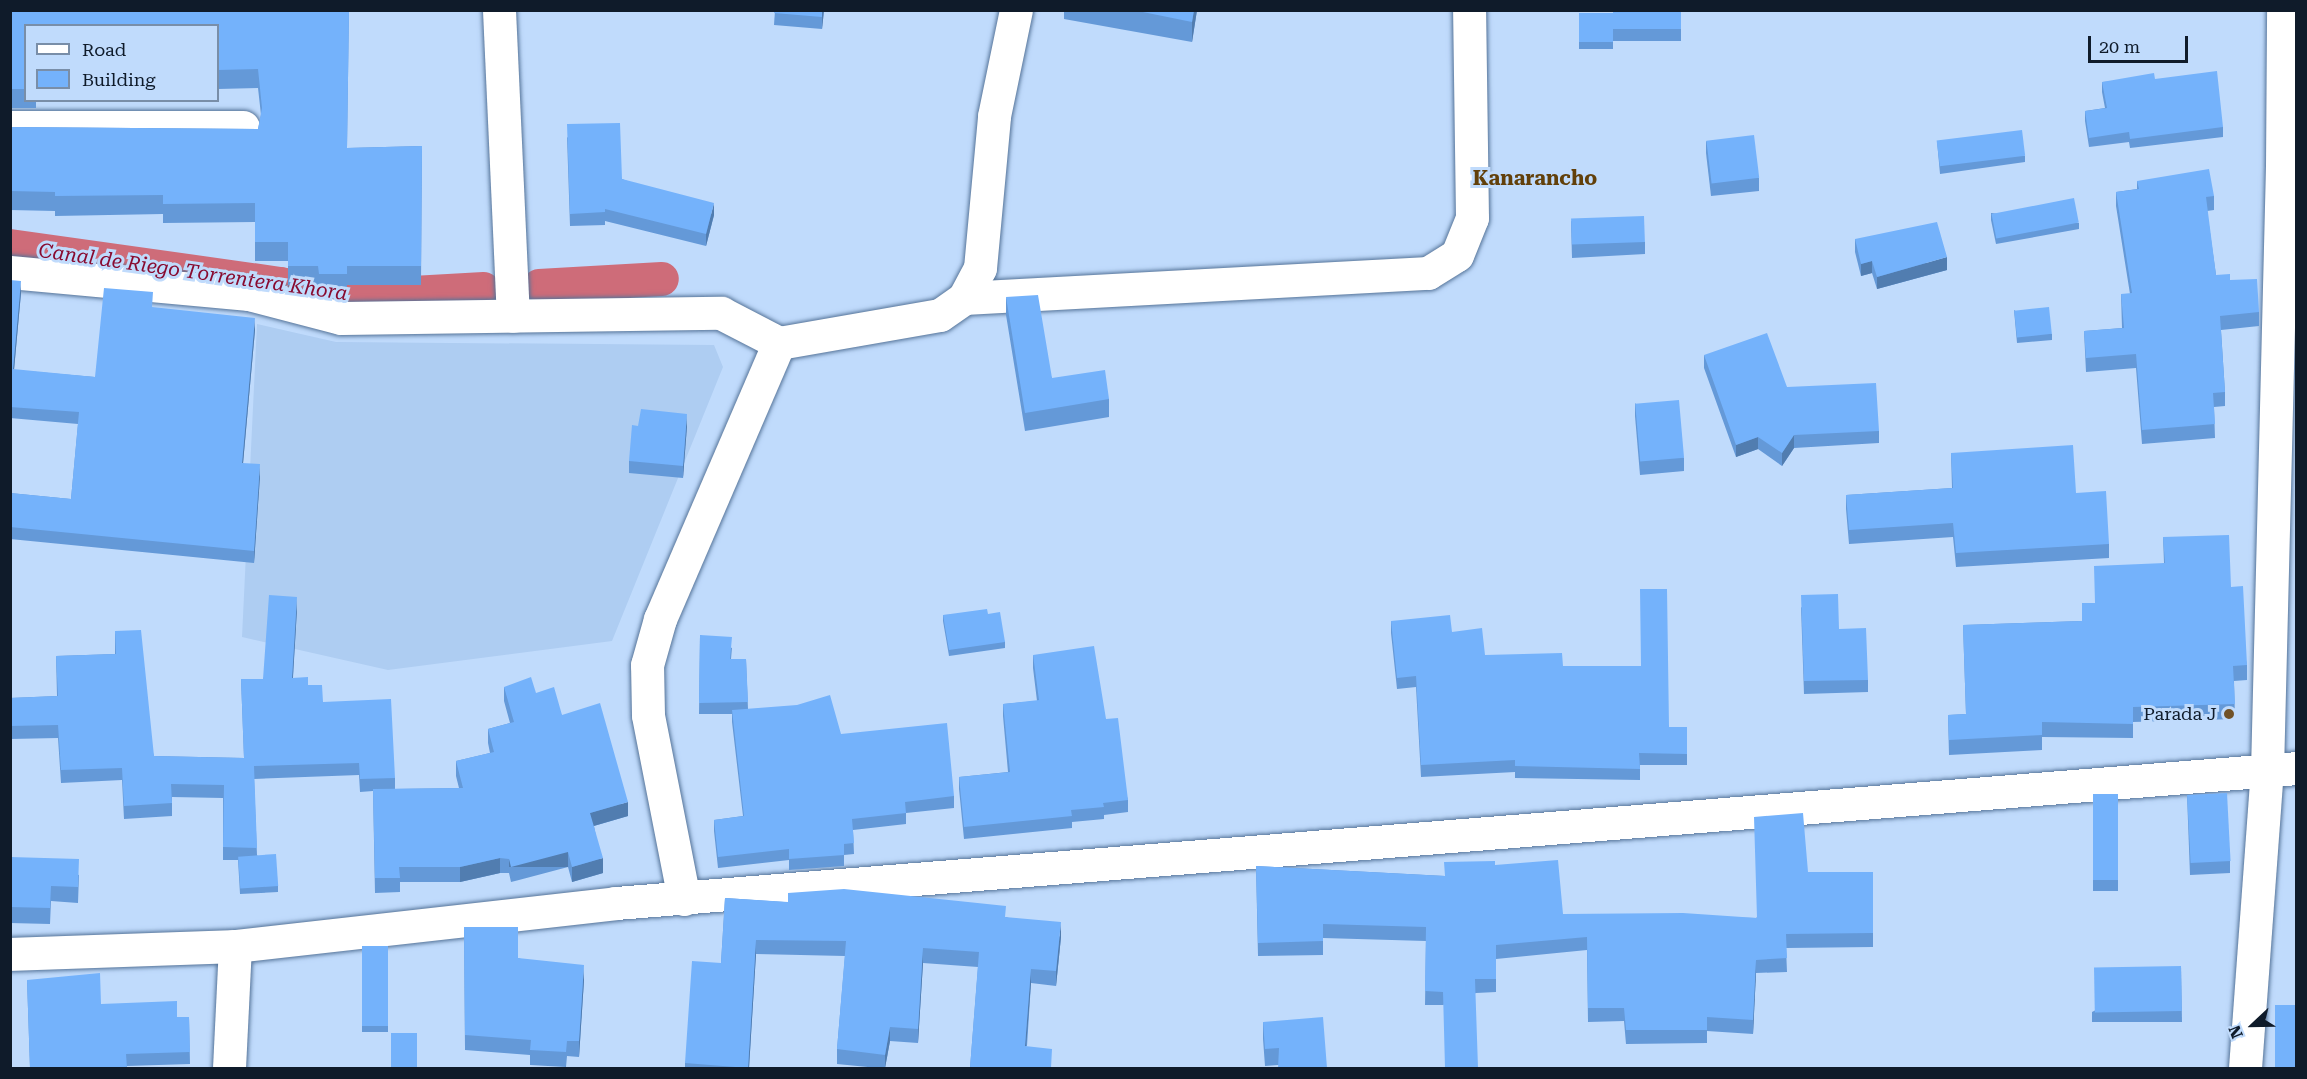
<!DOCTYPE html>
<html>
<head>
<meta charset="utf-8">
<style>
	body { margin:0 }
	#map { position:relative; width:2307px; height:1079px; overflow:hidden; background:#c0dbfc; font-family:"Roboto Serif",serif }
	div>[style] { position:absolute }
	.built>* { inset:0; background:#aecdf2 }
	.canal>* { height:34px; margin:-17px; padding:0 17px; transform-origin:17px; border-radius:17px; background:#ce6c79 }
	.roads { filter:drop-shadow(0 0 2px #557499) drop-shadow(0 0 2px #557499) }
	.street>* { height:33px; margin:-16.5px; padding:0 16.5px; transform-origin:16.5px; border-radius:16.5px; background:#fff }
	.secondary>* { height:33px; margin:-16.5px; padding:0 16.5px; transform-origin:16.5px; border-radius:16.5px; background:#fff }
	.wall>* { inset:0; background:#6499d8; transform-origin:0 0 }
	.shaded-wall>* { inset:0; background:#517db0; transform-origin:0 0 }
	.building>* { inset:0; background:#74b2fb; transform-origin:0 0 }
	.dots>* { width:16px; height:16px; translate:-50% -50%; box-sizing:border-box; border:3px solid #c0dbfc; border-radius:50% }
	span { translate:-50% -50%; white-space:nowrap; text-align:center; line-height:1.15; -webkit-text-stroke:6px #c0dbfc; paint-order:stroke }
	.poi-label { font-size:18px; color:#0f1b2a }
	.right { translate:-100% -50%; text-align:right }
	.neighbourhood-label { font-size:20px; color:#62400a; font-weight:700 }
	.water-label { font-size:20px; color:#880b30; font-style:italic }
	.frame { position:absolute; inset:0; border:12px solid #0f1b2a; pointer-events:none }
	.legend { position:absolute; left:24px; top:24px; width:195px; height:78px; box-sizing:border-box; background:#c0dbfc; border:2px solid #798ea8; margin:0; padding:8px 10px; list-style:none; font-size:18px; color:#0f1b2a }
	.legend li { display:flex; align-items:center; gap:12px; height:30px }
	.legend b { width:30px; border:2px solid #798ea8 }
	.north { position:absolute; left:2223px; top:995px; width:60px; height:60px; -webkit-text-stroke:4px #c0dbfc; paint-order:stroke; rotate:248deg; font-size:16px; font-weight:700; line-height:24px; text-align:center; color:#0f1b2a }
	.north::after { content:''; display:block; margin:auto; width:21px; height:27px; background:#0f1b2a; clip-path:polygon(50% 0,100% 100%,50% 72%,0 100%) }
	.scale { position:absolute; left:2088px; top:36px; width:100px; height:27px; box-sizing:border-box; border:3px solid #0f1b2a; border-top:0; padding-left:8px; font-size:18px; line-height:21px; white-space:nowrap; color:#0f1b2a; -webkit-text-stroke:4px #c0dbfc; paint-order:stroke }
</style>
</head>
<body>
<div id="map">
	<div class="built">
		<i style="clip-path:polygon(257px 324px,336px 342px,714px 345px,723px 367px,612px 641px,388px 670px,242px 637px)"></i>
	</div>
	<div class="canal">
		<i style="left:10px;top:246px;width:273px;rotate:8deg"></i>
		<i style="left:280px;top:284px;width:63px;rotate:11.8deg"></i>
		<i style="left:342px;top:297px;width:142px;rotate:-3.2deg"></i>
		<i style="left:539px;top:286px;width:123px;rotate:-3.3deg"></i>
	</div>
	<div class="roads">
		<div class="street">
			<i style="left:499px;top:10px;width:306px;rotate:87.4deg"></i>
			<i style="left:10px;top:127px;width:233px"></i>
			<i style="left:10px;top:272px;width:240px;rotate:5.3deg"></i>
			<i style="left:249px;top:294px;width:95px;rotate:14.6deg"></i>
			<i style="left:341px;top:318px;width:380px;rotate:-0.8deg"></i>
			<i style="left:721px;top:313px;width:65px;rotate:27.3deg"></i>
			<i style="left:779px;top:343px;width:163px;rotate:-9.9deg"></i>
			<i style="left:940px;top:315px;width:29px;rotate:-35deg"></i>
			<i style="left:964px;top:298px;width:34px;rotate:-62deg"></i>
			<i style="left:980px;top:268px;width:153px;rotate:-84.7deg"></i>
			<i style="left:994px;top:116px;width:108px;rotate:-78.3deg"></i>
			<i style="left:964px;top:298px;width:465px;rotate:-3.1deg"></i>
			<i style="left:1428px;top:273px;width:34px;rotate:-32deg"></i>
			<i style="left:1457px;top:255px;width:40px;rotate:-68deg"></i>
			<i style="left:1472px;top:218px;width:208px;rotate:-90.8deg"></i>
			<i style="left:684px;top:899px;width:187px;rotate:-101.1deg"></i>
			<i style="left:648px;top:715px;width:50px;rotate:-91.1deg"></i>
			<i style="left:647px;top:665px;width:48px;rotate:-74.2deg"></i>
			<i style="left:660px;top:619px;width:301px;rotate:-66.7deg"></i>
			<i style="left:229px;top:1068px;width:122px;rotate:-87.2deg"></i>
		</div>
		<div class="secondary">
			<i style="left:10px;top:954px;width:225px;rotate:-2deg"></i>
			<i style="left:235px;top:946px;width:383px;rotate:-6.4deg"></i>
			<i style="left:616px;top:903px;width:1685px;rotate:-4.59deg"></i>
			<i style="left:2245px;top:1068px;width:298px;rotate:-85.8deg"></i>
			<i style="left:2267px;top:771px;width:605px;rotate:-88.58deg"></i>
			<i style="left:2282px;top:166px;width:156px;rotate:-89.6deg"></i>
		</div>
	</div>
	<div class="wall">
		<i style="clip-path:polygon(10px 10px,349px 10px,347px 148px,422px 146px,421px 285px,347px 285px,347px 293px,319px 293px,318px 286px,288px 285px,288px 261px,255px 261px,255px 222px,163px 223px,163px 214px,55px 216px,55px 211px,10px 210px,10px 127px,258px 129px,261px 115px,258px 88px,218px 89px,218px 26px,26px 26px,26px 100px,36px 100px,36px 108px,10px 108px)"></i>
		<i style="clip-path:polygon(775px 10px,824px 10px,822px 29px,774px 25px)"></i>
		<i style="clip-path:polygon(1064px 10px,1197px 10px,1192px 42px,1064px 19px)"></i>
		<i style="left:1613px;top:10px;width:68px;height:31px"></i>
		<i style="left:1579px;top:13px;width:34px;height:36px"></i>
		<i style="clip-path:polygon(2155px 79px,2223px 127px,2223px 137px,2130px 148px,2129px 142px,2089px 147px,2085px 121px,2085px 111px,2105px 108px,2102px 92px,2102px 82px)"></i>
		<i style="clip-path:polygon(567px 137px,622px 179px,714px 215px,706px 246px,605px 221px,605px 225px,570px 226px)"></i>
		<i style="clip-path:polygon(1706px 141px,1759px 178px,1759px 191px,1711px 196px,1706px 153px)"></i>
		<i style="clip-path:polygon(1937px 141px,2025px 156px,2025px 162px,1940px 174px)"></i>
		<i style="clip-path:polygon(2137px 181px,2214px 196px,2214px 210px,2207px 211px,2216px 275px,2230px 280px,2259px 312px,2259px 326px,2221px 330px,2225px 392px,2225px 406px,2214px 407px,2215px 438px,2142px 444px,2136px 368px,2086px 372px,2084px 331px,2122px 328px,2121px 294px,2130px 294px,2116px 206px,2116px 192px,2137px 189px)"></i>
		<i style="clip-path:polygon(1991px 213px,2079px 223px,2079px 229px,1996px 244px,1991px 220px)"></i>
		<i style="clip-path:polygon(1571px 221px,1645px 242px,1645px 254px,1572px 258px)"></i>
		<i style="clip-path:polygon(1855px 239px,1947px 270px,1877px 289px,1872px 273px,1861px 276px,1855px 252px)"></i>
		<i style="clip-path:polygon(10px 280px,21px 293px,14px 370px,95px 377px,153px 308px,255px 330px,243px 463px,260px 476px,254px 563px,10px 539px,10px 493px,71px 499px,78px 424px,10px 418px)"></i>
		<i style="clip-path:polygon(1006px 297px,1052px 378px,1109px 399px,1109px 417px,1025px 431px,1006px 315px)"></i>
		<i style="clip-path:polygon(2014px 310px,2052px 334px,2052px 340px,2017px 343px)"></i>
		<i style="clip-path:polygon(1704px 355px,1787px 387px,1879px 431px,1879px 443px,1794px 448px,1782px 466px,1758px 449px,1736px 457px,1704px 368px)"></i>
		<i style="clip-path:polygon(1635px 403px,1684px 458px,1684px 471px,1640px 475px,1635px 416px)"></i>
		<i style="clip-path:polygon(687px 426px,683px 478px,629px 473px,629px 461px)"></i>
		<i style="clip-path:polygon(1951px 453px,2076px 493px,2109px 544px,2109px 558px,1956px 567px,1953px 537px,1849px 544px,1846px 509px,1846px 495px,1952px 488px)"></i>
		<i style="clip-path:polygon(2163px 537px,2231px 587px,2247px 665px,2247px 680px,2234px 681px,2235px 719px,2133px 722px,2133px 738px,2042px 737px,2042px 750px,1949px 755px,1948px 715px,1966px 714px,1963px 625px,2082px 621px,2095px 603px,2164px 563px)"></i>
		<i style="clip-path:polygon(1801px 607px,1839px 629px,1868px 680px,1868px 692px,1804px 694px)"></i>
		<i style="clip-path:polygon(297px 609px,293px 678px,308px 685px,323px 702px,395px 778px,395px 789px,459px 788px,456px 776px,456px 761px,490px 753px,488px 743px,488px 729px,510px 723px,504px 701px,504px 687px,536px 693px,562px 715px,628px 816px,594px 826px,603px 873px,572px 882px,568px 867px,511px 882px,509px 873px,500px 873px,460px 882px,400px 882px,400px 892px,375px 893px,373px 791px,360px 792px,359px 775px,254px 779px,257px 855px,278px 886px,278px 892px,240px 894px,238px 860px,223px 860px,223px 798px,172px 797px,172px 816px,124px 819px,122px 780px,61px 783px,58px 738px,10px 739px,10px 698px,57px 696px,56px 656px,115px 654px,115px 631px,154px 756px,244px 758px,241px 679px,263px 679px)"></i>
		<i style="clip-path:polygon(988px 614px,1005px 642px,1005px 648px,949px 656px,943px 621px,943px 615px)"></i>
		<i style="clip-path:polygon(1391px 621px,1452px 632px,1485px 655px,1563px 666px,1669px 727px,1687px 727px,1687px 765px,1640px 765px,1640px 780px,1515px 778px,1515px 772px,1421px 777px,1416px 687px,1397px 689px,1391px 633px)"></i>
		<i style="clip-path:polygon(700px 635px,732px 648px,731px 659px,746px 659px,748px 709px,841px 734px,954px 796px,954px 808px,906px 813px,906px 824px,853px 830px,854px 854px,844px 855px,844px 866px,789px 870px,789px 860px,718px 868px,714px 831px,714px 820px,743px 816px,732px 722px,732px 714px,699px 714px)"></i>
		<i style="clip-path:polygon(1033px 655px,1106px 719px,1128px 800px,1128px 812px,1104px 815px,1104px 819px,1072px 822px,1072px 828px,964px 839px,959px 789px,959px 777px,1008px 772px,1003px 716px,1003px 704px,1037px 701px,1033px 668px)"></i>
		<i style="left:2093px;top:794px;width:25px;height:97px"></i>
		<i style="clip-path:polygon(2187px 795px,2230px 861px,2230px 873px,2190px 875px)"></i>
		<i style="clip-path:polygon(10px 857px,79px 875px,78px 903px,51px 901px,50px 924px,10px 923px)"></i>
		<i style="clip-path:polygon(1495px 865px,1563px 914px,1756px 918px,1808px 872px,1873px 872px,1873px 947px,1786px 948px,1787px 972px,1756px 973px,1753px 1034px,1707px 1031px,1707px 1043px,1626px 1044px,1624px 1021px,1588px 1022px,1587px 950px,1496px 959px,1496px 992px,1476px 993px,1443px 1005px,1425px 1005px,1426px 941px,1323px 938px,1323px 955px,1258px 956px,1256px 866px,1445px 876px)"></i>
		<i style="clip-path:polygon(725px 898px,1006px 917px,1061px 937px,1056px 986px,1031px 983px,1027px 1046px,970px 1068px,978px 967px,923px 963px,918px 1043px,890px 1041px,885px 1068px,878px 1068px,837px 1064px,837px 1049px,845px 956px,756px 954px,749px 1068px,685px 1068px,685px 1063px,721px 963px)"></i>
		<i style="clip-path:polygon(464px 927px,518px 958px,584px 980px,579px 1057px,567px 1056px,566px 1067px,530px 1065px,530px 1055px,465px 1050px)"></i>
		<i style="left:362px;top:946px;width:26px;height:86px"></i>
		<i style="clip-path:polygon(2181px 966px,2182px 1022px,2092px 1022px,2092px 1012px)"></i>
		<i style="clip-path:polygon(27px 980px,101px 1004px,177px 1017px,189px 1017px,190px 1064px,127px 1066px,127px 1068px,30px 1068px)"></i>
		<i style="clip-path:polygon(1263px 1022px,1327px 1068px,1278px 1065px,1265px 1066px,1263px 1039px)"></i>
	</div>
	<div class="shaded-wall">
		<i style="clip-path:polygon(822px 10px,824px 10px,822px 29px)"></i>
		<i style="clip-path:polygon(1194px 10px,1197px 10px,1192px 42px,1192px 22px)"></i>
		<i style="clip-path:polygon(714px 203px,714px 215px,706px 246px,706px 234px)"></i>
		<i style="clip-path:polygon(1947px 257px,1947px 270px,1877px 289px,1877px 277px)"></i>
		<i style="clip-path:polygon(1872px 261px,1872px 273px,1861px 276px,1861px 264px)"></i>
		<i style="clip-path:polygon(21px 281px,21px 293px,13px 381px,13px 369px)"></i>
		<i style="clip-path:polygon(255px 318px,255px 330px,242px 475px,242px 463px)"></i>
		<i style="clip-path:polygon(687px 414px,687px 426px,683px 478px,683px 466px)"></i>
		<i style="clip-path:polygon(1794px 435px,1794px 448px,1782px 466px,1782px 453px)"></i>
		<i style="clip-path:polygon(1758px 437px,1758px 449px,1736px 457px,1736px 445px)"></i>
		<i style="clip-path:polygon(260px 464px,260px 476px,254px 563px,254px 551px)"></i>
		<i style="clip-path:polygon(297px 597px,297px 609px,292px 691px,292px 678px)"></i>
		<i style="clip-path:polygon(628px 802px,628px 816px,590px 827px,590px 813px)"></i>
		<i style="left:568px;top:852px;width:15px;height:59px;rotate:90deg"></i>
		<i style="clip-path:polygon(500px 858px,500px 873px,460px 882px,460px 867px)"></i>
		<i style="clip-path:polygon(603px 858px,603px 873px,572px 882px,572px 867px)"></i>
		<i style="clip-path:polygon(1061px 922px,1061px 937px,1056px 986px,1056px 971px)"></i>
		<i style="clip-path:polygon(756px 940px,756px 954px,749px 1068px,748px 1068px)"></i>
		<i style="clip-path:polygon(923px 948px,923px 963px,918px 1043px,918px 1029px)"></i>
		<i style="clip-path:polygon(1756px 960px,1756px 973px,1753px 1034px,1753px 1020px)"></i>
		<i style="clip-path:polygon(584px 965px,584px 980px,579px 1057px,579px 1041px)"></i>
		<i style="clip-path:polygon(1031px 969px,1031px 983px,1025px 1061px,1025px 1046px)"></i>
		<i style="clip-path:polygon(890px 1027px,890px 1041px,885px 1068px,885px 1055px)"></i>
	</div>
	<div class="building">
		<i style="clip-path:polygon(10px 10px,349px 10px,347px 148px,422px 146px,421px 266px,347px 266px,347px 274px,319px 274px,318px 266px,288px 266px,288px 242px,255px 242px,255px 203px,163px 204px,163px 195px,55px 196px,55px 192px,10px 191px,10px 127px,258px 129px,262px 108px,258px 69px,218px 70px,218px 26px,26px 26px,26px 89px,10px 89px)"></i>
		<i style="clip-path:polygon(775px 10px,822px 10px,822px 17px,774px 13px)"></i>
		<i style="clip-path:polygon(1133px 10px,1194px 10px,1192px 22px)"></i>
		<i style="left:1613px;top:10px;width:68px;height:19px"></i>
		<i style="left:1579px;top:13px;width:34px;height:29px"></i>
		<i style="clip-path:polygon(2217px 71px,2223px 127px,2130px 139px,2129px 132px,2089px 138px,2085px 111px,2107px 108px,2102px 82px,2154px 73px,2155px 79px)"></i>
		<i style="clip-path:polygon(620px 123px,622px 179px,714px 203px,706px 234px,605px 209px,605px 212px,570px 214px,567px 124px)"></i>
		<i style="left:2022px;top:130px;width:26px;height:86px;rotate:83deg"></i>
		<i style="left:1754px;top:135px;width:43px;height:48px;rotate:83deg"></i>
		<i style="clip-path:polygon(2209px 169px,2214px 196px,2206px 197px,2216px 275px,2230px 274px,2230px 280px,2257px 279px,2259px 312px,2220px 316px,2225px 392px,2213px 393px,2215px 424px,2142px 430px,2136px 354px,2086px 358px,2084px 331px,2124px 328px,2121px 294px,2132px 293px,2116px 192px,2139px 189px,2137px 181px)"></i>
		<i style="left:2074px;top:198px;width:25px;height:84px;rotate:79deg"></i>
		<i style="left:1644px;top:216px;width:26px;height:73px;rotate:88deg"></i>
		<i style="clip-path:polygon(1937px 222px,1947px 257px,1877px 277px,1872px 261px,1861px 264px,1855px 239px)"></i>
		<i style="clip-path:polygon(10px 280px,21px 281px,13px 369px,95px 377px,104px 288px,153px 292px,152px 307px,255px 318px,242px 463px,260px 464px,254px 551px,10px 527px,10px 493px,71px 499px,79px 412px,10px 407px)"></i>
		<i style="clip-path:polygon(1038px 295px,1052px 378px,1105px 370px,1109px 399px,1025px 413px,1006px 297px)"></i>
		<i style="left:2049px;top:307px;width:27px;height:35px;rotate:84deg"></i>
		<i style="clip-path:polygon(1767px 333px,1787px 387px,1876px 383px,1879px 431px,1794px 435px,1782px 453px,1758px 437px,1736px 445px,1704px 355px)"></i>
		<i style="left:1679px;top:400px;width:58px;height:44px;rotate:85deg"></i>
		<i style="clip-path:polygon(641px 409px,687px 414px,683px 466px,629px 461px,632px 425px,638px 426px)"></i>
		<i style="clip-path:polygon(2073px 445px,2076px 493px,2106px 491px,2109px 544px,1956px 553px,1953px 523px,1849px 530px,1846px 495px,1953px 488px,1951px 453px)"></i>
		<i style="clip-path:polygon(2229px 535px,2231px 587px,2243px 586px,2247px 665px,2233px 666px,2235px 704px,2133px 707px,2133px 724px,2042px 722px,2042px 735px,1949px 740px,1948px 715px,1966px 714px,1963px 625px,2082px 621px,2082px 603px,2095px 603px,2094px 566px,2165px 563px,2163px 537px)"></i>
		<i style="clip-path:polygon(1640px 589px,1667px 589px,1669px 727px,1687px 727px,1687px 754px,1639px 753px,1640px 769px,1515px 766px,1515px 760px,1421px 765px,1416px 676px,1397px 678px,1391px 621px,1450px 615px,1452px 632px,1482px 628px,1485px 655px,1562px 653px,1563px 666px,1641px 666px)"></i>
		<i style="clip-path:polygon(1838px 594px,1839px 629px,1866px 628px,1868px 680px,1804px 681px,1801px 595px)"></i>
		<i style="clip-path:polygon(269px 595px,297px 597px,292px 678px,308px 677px,308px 685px,322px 685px,323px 702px,391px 699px,395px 778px,360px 779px,359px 763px,254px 766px,257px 848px,223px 847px,224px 785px,171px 784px,172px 803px,124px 806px,122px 768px,61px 770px,58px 725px,10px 726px,10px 698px,58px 696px,56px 656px,116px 654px,115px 631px,141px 630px,154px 756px,244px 758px,241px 679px,263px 679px)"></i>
		<i style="clip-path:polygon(987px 609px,988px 614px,1000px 612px,1005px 642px,949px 650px,943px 615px)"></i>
		<i style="clip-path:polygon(700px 635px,732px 637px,730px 659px,746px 659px,748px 702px,699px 703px)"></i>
		<i style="clip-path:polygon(1094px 646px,1106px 719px,1118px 718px,1128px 800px,1103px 803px,1104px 807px,1071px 810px,1072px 816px,964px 827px,959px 777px,1010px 772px,1003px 704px,1039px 700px,1033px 655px)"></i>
		<i style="clip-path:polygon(531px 677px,536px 693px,554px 687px,562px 715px,600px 703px,628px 802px,590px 813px,603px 858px,572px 867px,568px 852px,511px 867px,509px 859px,500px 858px,460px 867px,399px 867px,400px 878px,375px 878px,373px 789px,463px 788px,456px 761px,494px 752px,488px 729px,514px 722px,504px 687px)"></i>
		<i style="clip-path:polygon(830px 695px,841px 734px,947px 723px,954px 796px,905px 802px,906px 813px,852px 819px,854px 843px,844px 844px,844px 855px,789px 859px,789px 849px,718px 857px,714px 820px,744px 816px,732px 710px,797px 705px)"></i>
		<i style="left:2227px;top:793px;width:68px;height:40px;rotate:87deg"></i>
		<i style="left:2093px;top:794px;width:25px;height:86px"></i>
		<i style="clip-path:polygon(1803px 813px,1808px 872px,1873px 872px,1873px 933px,1786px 934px,1787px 958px,1756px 960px,1753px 1020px,1707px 1017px,1707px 1030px,1626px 1030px,1624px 1008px,1588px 1008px,1587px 937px,1496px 945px,1496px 979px,1475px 979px,1478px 1068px,1445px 1068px,1443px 992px,1425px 991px,1426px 927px,1323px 924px,1323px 941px,1258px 943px,1256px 866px,1445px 876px,1444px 862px,1495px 861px,1495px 865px,1558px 860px,1563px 914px,1683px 913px,1757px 918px,1754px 817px)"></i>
		<i style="left:276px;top:854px;width:32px;height:38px;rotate:86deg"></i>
		<i style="clip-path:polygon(10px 857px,79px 859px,78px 887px,51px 886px,50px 908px,10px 907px)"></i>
		<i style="clip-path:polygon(844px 889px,1006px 906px,1005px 917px,1061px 922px,1056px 971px,1031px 969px,1025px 1046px,1052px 1049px,1051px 1068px,970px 1068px,979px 952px,923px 948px,918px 1029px,890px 1027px,885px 1055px,837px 1049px,846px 941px,756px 940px,748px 1068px,685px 1063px,692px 961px,721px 963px,725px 898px,788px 902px,788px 893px)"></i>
		<i style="clip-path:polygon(464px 927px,518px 927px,518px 958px,584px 965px,579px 1041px,567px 1041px,566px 1052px,530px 1050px,531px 1040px,465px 1035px)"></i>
		<i style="left:362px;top:946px;width:26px;height:80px"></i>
		<i style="left:2181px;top:966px;width:45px;height:87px;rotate:89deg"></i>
		<i style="clip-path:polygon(100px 973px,101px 1004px,177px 1001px,177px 1017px,189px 1017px,190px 1052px,126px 1054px,127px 1068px,30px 1068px,27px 980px)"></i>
		<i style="left:2296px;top:1005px;width:63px;height:21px;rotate:90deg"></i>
		<i style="clip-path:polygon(1323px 1017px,1327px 1068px,1278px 1068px,1279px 1048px,1265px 1049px,1263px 1022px)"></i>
		<i style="left:391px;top:1033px;width:26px;height:35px"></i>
	</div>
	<div class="dots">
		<i style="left:2229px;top:714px;background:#715227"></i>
	</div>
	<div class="poi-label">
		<span class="right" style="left:2217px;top:714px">Parada J</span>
	</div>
	<div class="neighbourhood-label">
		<span style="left:1535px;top:178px">Kanarancho</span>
	</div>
	<div class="water-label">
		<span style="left:193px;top:272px;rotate:8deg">Canal de Riego Torrentera Khora</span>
	</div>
	<div class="frame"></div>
	<ul class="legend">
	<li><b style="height:8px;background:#fff"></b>Road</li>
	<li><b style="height:16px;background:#74b2fb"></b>Building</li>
	</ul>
	<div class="north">N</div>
	<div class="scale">20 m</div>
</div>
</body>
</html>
